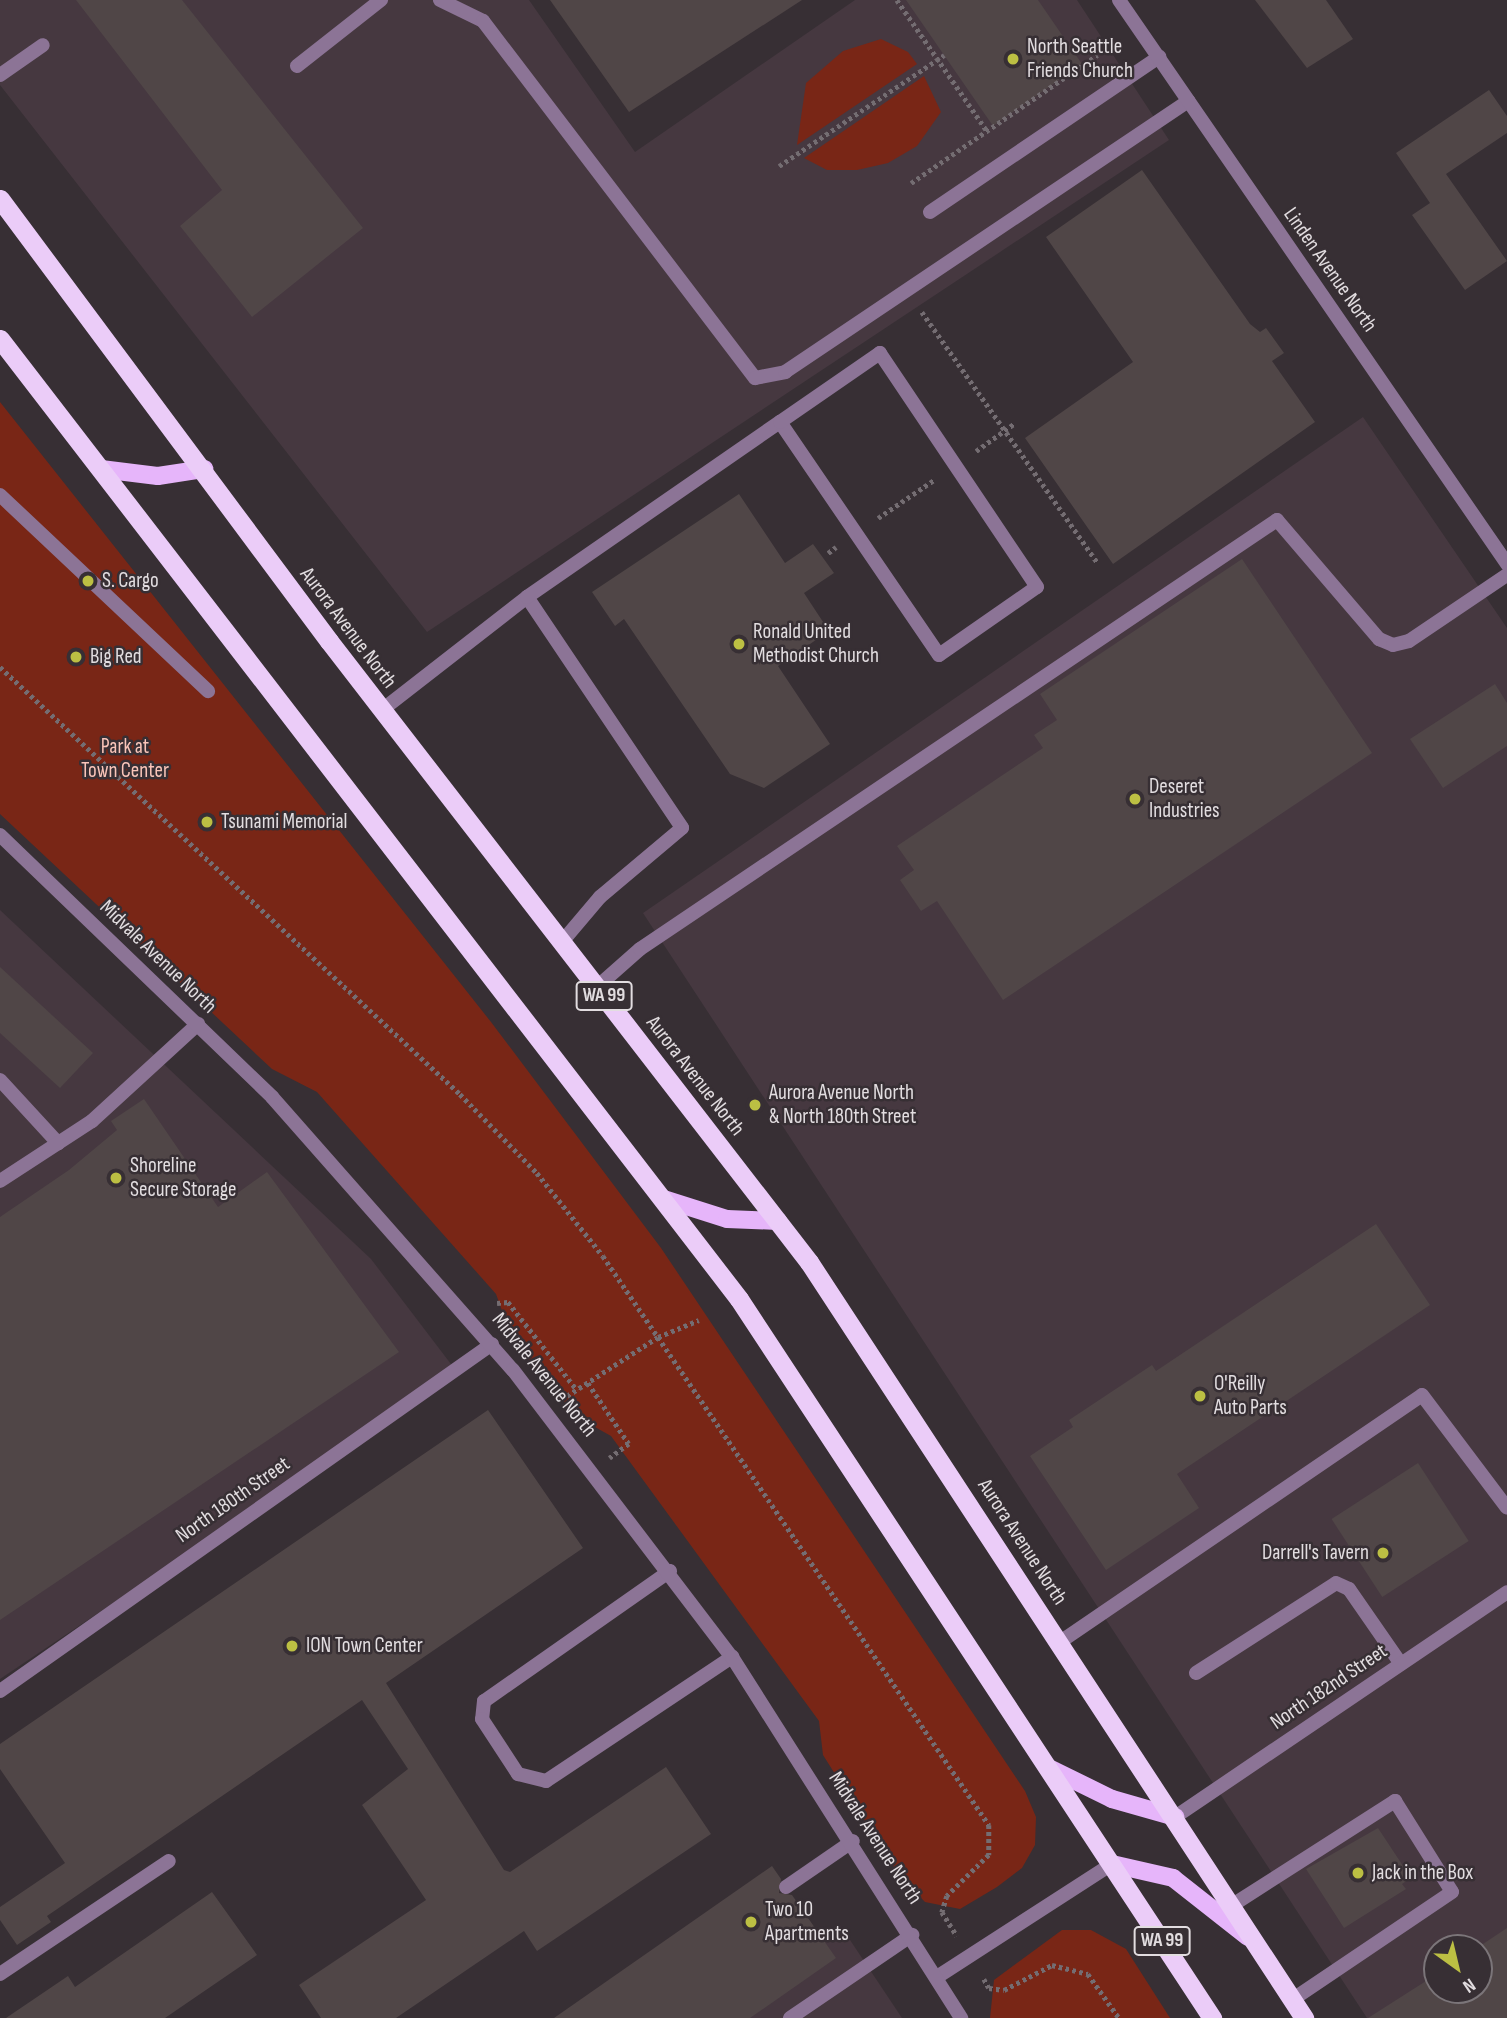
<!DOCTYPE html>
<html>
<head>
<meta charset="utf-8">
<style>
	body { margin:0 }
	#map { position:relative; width:1507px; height:2018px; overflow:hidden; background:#372f34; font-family:"Sofia Sans Condensed",sans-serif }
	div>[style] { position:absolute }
	.built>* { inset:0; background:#463840 }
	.green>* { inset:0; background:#792616 }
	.building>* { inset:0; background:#504647; transform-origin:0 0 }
	.path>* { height:4.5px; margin-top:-2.25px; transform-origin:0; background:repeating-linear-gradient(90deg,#746d72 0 3.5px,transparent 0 7px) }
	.service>* { height:14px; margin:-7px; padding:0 7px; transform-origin:7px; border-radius:7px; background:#8c7496 }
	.pedestrian>* { height:14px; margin:-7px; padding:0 7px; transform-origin:7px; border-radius:7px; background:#8c7496 }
	.minor>* { height:14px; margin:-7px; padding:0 7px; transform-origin:7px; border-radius:7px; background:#8c7496 }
	.tertiary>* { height:14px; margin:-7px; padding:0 7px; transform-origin:7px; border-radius:7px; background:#8c7496 }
	.primary>* { height:18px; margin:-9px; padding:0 9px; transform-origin:9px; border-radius:9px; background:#e6b5fa }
	.trunk>* { height:19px; margin:-9.5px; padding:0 9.5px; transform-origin:9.5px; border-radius:9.5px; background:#ebccf8 }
	.dots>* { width:19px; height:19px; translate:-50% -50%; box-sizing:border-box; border:4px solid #372f34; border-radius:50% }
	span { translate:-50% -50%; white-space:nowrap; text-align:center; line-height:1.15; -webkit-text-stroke:5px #372f34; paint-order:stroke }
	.shield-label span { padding:2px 5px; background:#372f34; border:2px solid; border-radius:5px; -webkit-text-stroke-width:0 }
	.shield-label { font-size:19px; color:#e2dde0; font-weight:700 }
	.poi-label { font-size:21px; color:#e2dde0 }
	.left { translate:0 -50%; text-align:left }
	.right { translate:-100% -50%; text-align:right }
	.street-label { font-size:21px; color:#e2dde0 }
	.park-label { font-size:21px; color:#fac5b9 }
	.north { position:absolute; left:1423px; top:1934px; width:70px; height:70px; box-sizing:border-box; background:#372f34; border:2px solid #7b7579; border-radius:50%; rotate:146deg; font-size:19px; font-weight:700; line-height:28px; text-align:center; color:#e2dde0 }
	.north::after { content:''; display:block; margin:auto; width:24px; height:32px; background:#bcbf43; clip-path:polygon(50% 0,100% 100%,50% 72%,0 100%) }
</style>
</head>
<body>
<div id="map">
	<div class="built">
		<i style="clip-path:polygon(0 0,529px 0,635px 152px,855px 0,1077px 0,1169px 140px,427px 632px,0 85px)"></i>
		<i style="clip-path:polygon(evenodd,1363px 417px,1507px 628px,1507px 2018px,1367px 2018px,643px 913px,1363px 417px,1437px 1948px,1479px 1948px,1479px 1990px,1437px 1990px,1437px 1948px)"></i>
		<i style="clip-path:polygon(0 910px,371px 1259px,457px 1372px,0 1679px)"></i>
		<i style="clip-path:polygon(840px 1925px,902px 2018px,703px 2018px)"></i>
	</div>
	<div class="green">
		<i style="clip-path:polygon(881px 39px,908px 52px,917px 64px,797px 145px,806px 83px,843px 51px)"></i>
		<i style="clip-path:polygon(924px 76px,941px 112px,917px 146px,888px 163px,857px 170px,827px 170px,804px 158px)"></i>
		<i style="clip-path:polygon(0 402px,491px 1022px,661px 1248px,1025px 1791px,1036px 1817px,1035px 1845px,1022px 1868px,997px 1887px,960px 1909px,925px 1902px,899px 1875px,823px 1755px,819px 1721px,611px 1436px,577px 1417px,513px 1341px,496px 1294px,317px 1092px,272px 1069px,0 814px)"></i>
		<i style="clip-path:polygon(1062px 1930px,1091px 1930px,1126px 1949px,1170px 2018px,990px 2018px,994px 1980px)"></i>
	</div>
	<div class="building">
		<i style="clip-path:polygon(76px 0,182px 0,363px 228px,252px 317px,180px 226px,222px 190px)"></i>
		<i style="clip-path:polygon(550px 0,802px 0,629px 112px)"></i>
		<i style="clip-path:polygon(906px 0,1038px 0,1082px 64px,993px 126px)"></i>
		<i style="clip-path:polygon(1255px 0,1326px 0,1353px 39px,1307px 68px)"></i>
		<i style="clip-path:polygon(1489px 90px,1507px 116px,1507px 133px,1446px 174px,1507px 261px,1465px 290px,1412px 215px,1430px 203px,1396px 153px)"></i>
		<i style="clip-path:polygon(1142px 170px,1250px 324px,1260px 332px,1266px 328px,1284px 353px,1272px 361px,1315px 422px,1113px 564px,1025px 438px,1133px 362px,1046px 237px)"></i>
		<i style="clip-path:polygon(739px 494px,785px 563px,813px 544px,834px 573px,804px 593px,829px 631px,778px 666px,830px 744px,764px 788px,730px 774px,624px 619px,615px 626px,592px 592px)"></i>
		<i style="clip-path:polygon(1242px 559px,1372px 753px,1003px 1000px,937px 901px,921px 911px,900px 880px,914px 870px,897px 846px,1043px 748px,1034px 735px,1057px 720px,1040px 694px)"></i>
		<i style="clip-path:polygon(1495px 684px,1507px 703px,1507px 746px,1443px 788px,1410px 739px)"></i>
		<i style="clip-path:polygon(0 967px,93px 1053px,60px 1088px,0 1033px)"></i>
		<i style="clip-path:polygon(144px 1099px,218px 1207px,267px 1172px,399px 1352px,0 1620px,0 1217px,69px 1170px,117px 1130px,111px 1121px)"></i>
		<i style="clip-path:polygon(1376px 1224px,1430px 1305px,1177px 1474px,1199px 1508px,1106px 1570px,1030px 1456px,1073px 1427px,1069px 1420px,1152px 1365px,1156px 1371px)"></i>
		<i style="clip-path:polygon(488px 1410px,583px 1548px,386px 1683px,504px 1870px,510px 1872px,666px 1767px,711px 1834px,537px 1951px,524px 1931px,396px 2018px,321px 2018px,299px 1985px,426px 1900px,362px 1805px,408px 1769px,362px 1700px,47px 1916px,51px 1922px,17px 1945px,0 1920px,0 1907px,65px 1863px,0 1769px,0 1744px)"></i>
		<i style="left:1418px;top:1463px;width:93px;height:103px;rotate:57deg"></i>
		<i style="clip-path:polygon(1378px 1828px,1411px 1878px,1402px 1884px,1406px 1889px,1344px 1928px,1306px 1869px)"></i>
		<i style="clip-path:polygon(772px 1866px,781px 1879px,779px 1893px,792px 1895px,836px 1958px,750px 2018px,554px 2018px)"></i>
		<i style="clip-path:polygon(212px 1892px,257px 1955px,165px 2018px,6px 2018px,68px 1976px,75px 1987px)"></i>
		<i style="clip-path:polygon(1507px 1928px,1507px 2018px,1368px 2018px,1437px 1974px,1437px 1990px,1479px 1990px,1477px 1948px)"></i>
	</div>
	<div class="path">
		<i style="left:897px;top:0;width:159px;rotate:55.5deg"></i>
		<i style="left:779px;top:166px;width:199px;rotate:-33.9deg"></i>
		<i style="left:911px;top:183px;width:226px;rotate:-34.5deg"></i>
		<i style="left:922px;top:312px;width:307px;rotate:55deg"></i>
		<i style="left:976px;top:451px;width:48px;rotate:-35.7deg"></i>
		<i style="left:878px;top:518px;width:68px;rotate:-34.2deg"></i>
		<i style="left:828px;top:553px;width:10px;rotate:-37deg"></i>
		<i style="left:0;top:667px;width:628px;rotate:42.87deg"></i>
		<i style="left:460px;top:1094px;width:110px;rotate:45.7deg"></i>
		<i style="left:537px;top:1173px;width:106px;rotate:51.5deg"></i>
		<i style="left:603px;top:1256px;width:688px;rotate:55.85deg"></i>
		<i style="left:989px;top:1825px;width:30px;rotate:90deg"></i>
		<i style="left:989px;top:1855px;width:59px;rotate:135.7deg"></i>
		<i style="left:947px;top:1896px;width:17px;rotate:107deg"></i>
		<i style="left:942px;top:1912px;width:28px;rotate:58deg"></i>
		<i style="left:497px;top:1303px;width:11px;rotate:-5deg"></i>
		<i style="left:508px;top:1302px;width:112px;rotate:51.9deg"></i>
		<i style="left:588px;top:1383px;width:73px;rotate:56.1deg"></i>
		<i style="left:629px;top:1444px;width:24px;rotate:144deg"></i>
		<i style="left:567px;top:1396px;width:108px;rotate:-33deg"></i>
		<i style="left:658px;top:1337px;width:44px;rotate:-22.5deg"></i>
		<i style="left:984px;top:1979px;width:10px;rotate:61deg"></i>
		<i style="left:989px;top:1988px;width:15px;rotate:8deg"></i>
		<i style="left:1004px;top:1990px;width:54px;rotate:-27.5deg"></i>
		<i style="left:1052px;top:1965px;width:37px;rotate:14deg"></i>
		<i style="left:1088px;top:1974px;width:54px;rotate:54.8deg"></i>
	</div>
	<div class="service">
		<i style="left:440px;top:0;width:48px;rotate:26deg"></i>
		<i style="left:483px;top:21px;width:449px;rotate:52.7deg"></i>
		<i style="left:755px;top:378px;width:31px;rotate:-11deg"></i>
		<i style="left:785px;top:372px;width:486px;rotate:-33.9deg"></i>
		<i style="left:297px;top:66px;width:107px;rotate:-38.2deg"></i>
		<i style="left:0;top:75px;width:52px;rotate:-34.9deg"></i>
		<i style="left:930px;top:212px;width:277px;rotate:-34.1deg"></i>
		<i style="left:527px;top:597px;width:278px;rotate:56.1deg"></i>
		<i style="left:682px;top:828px;width:107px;rotate:139.9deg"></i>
		<i style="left:600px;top:897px;width:59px;rotate:130.2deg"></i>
		<i style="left:382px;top:710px;width:184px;rotate:-37.9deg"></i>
		<i style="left:527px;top:597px;width:308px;rotate:-34.7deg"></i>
		<i style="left:780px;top:422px;width:282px;rotate:55.7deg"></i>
		<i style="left:939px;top:655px;width:119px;rotate:-34.8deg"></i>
		<i style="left:1037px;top:587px;width:282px;rotate:-123.9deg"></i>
		<i style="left:880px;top:353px;width:121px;rotate:145.4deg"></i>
		<i style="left:597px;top:987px;width:57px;rotate:-41.5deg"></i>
		<i style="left:640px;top:949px;width:768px;rotate:-33.96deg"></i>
		<i style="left:1277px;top:520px;width:157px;rotate:49.4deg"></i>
		<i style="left:1379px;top:639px;width:15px;rotate:23deg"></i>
		<i style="left:1393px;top:645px;width:16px;rotate:-14deg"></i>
		<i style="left:1409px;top:641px;width:118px;rotate:-34deg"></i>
		<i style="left:0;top:1080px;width:86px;rotate:47.4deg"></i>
		<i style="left:0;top:1181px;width:110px;rotate:-33.1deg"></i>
		<i style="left:92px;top:1121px;width:144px;rotate:-42.5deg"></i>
		<i style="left:670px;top:1571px;width:227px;rotate:145deg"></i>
		<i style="left:484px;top:1701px;width:18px;rotate:96deg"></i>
		<i style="left:482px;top:1719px;width:66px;rotate:56.8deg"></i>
		<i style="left:518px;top:1774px;width:29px;rotate:14deg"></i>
		<i style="left:546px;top:1781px;width:224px;rotate:-33.7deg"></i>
		<i style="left:1060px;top:1642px;width:438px;rotate:-34.3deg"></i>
		<i style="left:1422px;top:1395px;width:141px;rotate:53deg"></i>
		<i style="left:1196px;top:1673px;width:166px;rotate:-32.7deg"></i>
		<i style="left:1336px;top:1583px;width:14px;rotate:25deg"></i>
		<i style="left:1349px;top:1589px;width:91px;rotate:55.3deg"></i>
		<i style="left:786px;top:1887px;width:81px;rotate:-34.5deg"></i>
		<i style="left:1231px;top:1906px;width:195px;rotate:-32.6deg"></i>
		<i style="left:1395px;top:1801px;width:107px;rotate:57.9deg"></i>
		<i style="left:1452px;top:1892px;width:193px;rotate:146deg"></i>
		<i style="left:0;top:1974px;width:203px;rotate:-33.8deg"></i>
		<i style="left:790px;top:2018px;width:148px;rotate:-34.2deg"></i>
	</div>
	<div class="pedestrian">
		<i style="left:0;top:495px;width:286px;rotate:43.3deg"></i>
	</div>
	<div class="minor">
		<i style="left:1119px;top:0;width:685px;rotate:55.47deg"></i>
		<i style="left:0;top:1691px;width:602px;rotate:-35.19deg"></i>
		<i style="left:1175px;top:1817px;width:401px;rotate:-34.1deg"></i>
		<i style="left:937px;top:1977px;width:208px;rotate:-32.9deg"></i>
	</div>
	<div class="tertiary">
		<i style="left:0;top:835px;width:378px;rotate:43.9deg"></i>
		<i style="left:272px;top:1097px;width:364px;rotate:48.6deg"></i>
		<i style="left:513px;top:1370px;width:361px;rotate:52.7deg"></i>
		<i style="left:732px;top:1657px;width:428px;rotate:57.6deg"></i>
	</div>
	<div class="primary">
		<i style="left:101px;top:469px;width:57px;rotate:7deg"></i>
		<i style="left:158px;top:476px;width:47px;rotate:-8.7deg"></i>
		<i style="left:664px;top:1199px;width:66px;rotate:17.6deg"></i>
		<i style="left:727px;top:1219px;width:51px;rotate:2.2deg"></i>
		<i style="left:1051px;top:1769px;width:68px;rotate:26.2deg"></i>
		<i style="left:1112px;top:1799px;width:66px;rotate:15.9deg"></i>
		<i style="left:1112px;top:1864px;width:63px;rotate:12.9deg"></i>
		<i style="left:1173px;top:1878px;width:95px;rotate:38.2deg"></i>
	</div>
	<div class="trunk">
		<i style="left:0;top:199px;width:551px;rotate:53.34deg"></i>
		<i style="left:329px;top:641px;width:785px;rotate:52.3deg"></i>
		<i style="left:809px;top:1262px;width:904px;rotate:56.78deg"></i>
		<i style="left:0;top:339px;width:1211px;rotate:52.41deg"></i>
		<i style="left:739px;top:1299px;width:861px;rotate:56.66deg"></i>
	</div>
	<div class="dots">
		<i style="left:1013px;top:59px;background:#bcbf43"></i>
		<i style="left:88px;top:581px;background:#bcbf43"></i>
		<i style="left:739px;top:644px;background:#bcbf43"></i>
		<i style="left:76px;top:657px;background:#bcbf43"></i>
		<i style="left:1135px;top:799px;background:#bcbf43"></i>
		<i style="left:207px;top:822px;background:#bcbf43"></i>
		<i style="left:755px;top:1105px;background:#bcbf43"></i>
		<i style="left:116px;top:1178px;background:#bcbf43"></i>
		<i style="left:1200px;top:1396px;background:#bcbf43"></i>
		<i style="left:1383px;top:1553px;background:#bcbf43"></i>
		<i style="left:292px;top:1646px;background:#bcbf43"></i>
		<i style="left:1358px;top:1873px;background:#bcbf43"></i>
		<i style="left:751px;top:1922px;background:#bcbf43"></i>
	</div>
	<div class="shield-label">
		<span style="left:604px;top:996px">WA 99</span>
		<span style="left:1162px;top:1941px">WA 99</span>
	</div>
	<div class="poi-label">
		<span class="left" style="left:1027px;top:59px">North Seattle<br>Friends Church</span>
		<span class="left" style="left:102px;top:581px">S. Cargo</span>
		<span class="left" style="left:753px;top:644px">Ronald United<br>Methodist Church</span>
		<span class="left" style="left:90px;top:657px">Big Red</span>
		<span class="left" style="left:1149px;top:799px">Deseret<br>Industries</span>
		<span class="left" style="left:221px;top:822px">Tsunami Memorial</span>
		<span class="left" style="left:769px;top:1105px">Aurora Avenue North<br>&amp; North 180th Street</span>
		<span class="left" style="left:130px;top:1178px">Shoreline<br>Secure Storage</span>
		<span class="left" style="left:1214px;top:1396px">O'Reilly<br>Auto Parts</span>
		<span class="right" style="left:1369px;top:1553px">Darrell's Tavern</span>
		<span class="left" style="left:306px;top:1646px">ION Town Center</span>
		<span class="left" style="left:1372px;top:1873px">Jack in the Box</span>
		<span class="left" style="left:765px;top:1922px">Two 10<br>Apartments</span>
	</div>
	<div class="street-label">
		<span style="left:1330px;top:270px;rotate:55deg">Linden Avenue North</span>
		<span style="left:348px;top:628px;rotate:53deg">Aurora Avenue North</span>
		<span style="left:158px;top:957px;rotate:44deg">Midvale Avenue North</span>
		<span style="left:695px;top:1076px;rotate:52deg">Aurora Avenue North</span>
		<span style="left:544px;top:1375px;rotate:51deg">Midvale Avenue North</span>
		<span style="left:233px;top:1500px;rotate:-35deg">North 180th Street</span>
		<span style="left:1022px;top:1542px;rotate:57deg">Aurora Avenue North</span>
		<span style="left:1329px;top:1687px;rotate:-34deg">North 182nd Street</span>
		<span style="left:875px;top:1838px;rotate:57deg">Midvale Avenue North</span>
	</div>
	<div class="park-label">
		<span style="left:125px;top:759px">Park at<br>Town Center</span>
	</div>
	<div class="north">N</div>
</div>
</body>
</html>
